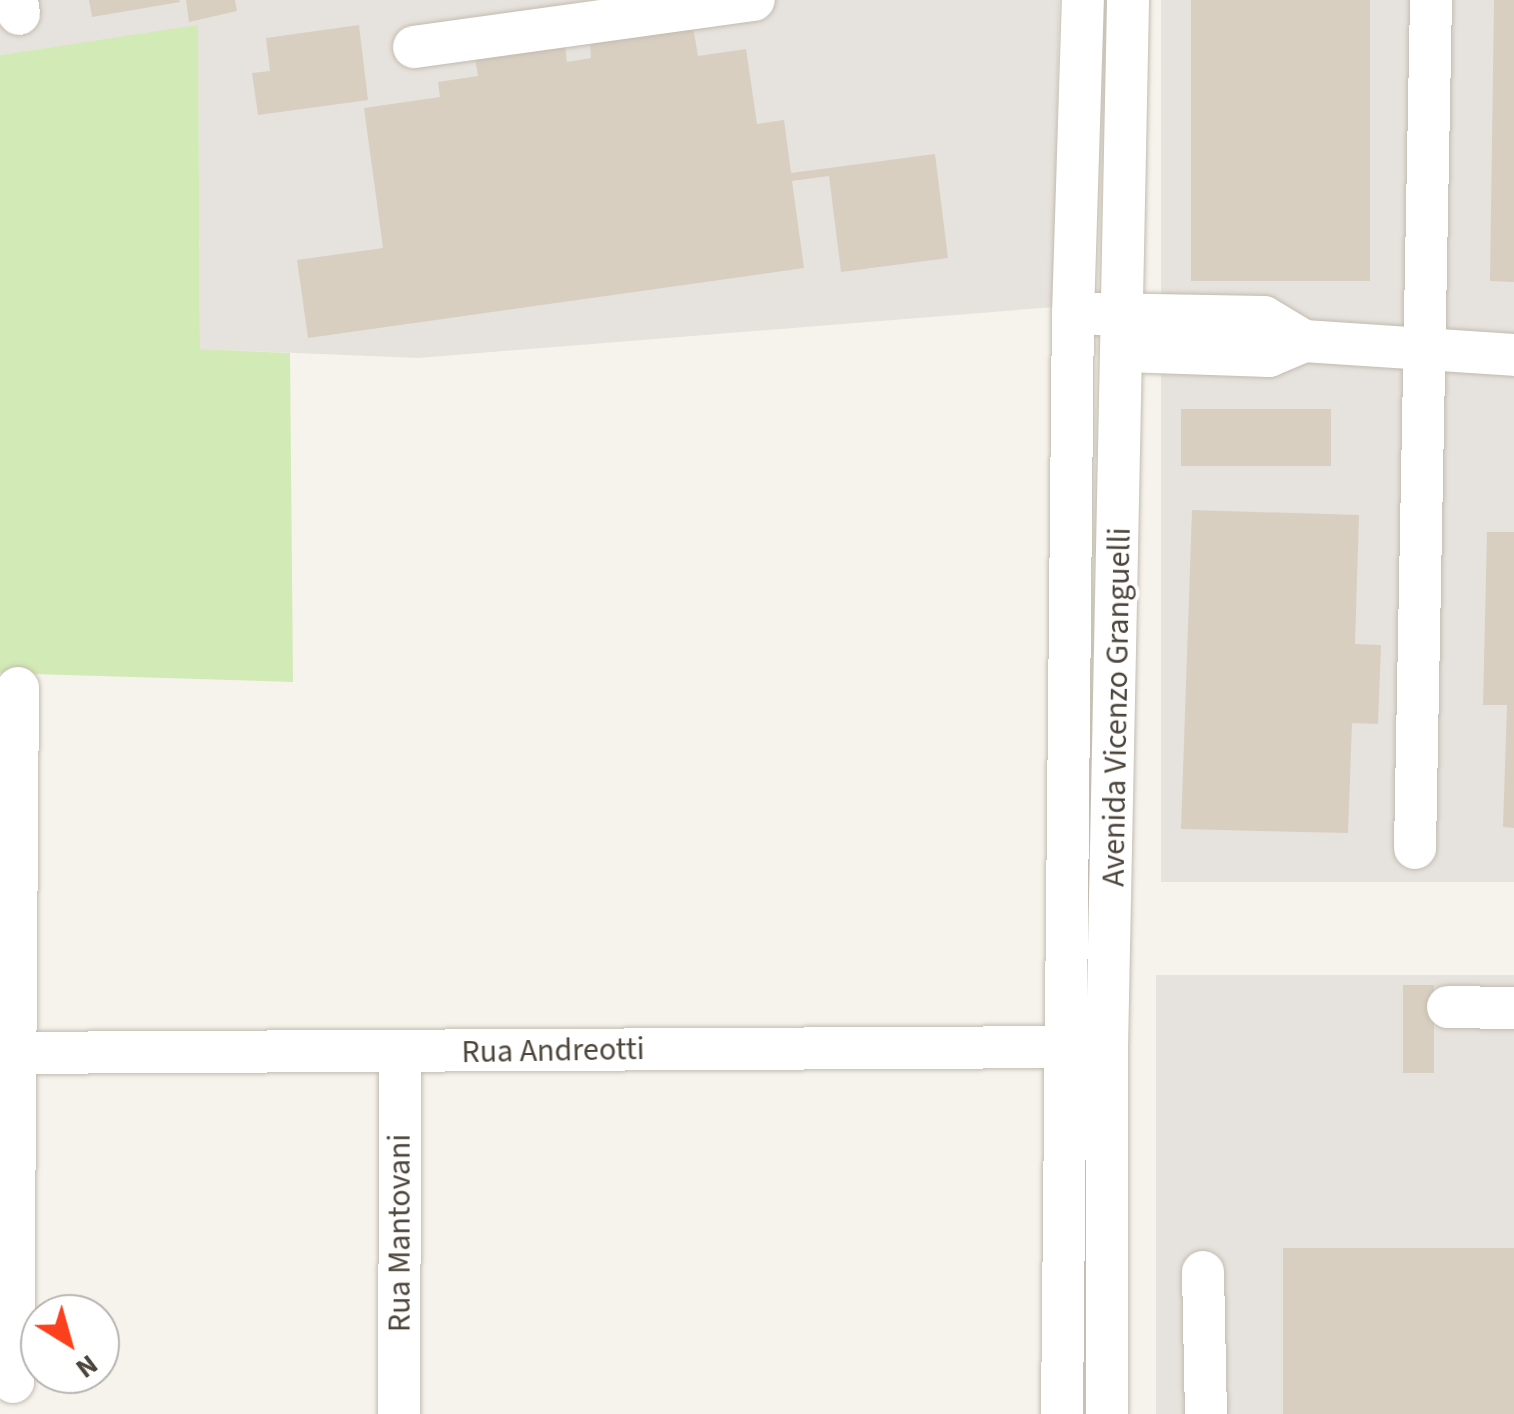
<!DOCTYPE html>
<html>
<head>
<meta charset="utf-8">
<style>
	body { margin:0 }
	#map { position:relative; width:1514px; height:1414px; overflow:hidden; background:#f6f3ec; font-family:"Source Sans 3",sans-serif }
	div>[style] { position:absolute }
	.industrial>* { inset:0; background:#e6e2dd; transform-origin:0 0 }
	.green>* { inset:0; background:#d2eab5 }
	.building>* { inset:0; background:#d8cfc1; transform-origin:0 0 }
	.roads { filter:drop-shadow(0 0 2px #c2bbae) drop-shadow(0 0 2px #c2bbae) }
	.minor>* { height:42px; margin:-21px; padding:0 21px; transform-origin:21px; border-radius:21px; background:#fff }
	span { translate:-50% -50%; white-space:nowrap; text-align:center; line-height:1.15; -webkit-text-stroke:8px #fff; paint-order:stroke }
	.street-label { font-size:32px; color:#4b4439 }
	.north { position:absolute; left:20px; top:1294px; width:100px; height:100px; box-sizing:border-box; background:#fff; border:2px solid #b7b4b0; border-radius:50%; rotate:143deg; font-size:28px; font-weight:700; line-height:40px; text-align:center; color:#4b4439 }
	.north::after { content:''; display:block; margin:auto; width:35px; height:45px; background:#fc3f1d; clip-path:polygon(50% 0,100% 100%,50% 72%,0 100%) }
</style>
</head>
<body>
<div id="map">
	<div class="industrial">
		<i style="clip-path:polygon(0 0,1059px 0,1054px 307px,418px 358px,200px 349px,198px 26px,0 55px)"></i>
		<i style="left:1161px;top:0;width:353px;height:882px"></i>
		<i style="left:1156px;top:975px;width:358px;height:439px"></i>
	</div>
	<div class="green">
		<i style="clip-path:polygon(198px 25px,200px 349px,290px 353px,293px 682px,0 673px,0 55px)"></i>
	</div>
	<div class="building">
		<i style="clip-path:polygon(89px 0,179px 0,180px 2px,92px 17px)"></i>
		<i style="clip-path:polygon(186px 0,235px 0,237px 11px,189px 22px)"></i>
		<i style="left:1191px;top:0;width:179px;height:281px"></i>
		<i style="clip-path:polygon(1494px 0,1514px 0,1514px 282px,1490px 281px)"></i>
		<i style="clip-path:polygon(359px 25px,368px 100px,258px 115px,252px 73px,270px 71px,266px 38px)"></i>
		<i style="clip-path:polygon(693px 27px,698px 56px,746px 49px,757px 124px,784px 120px,791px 173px,935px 154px,948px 258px,841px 272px,829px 176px,792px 181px,804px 268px,308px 338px,297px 260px,383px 248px,364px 108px,440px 97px,438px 82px,478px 76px,475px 58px,565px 46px,567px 62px,591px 58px,590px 42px)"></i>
		<i style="left:1181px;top:409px;width:150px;height:57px"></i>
		<i style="clip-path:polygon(1192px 510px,1359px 515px,1355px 644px,1381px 645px,1378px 724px,1352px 723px,1348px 833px,1181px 829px)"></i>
		<i style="clip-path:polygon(1487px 532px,1514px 532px,1514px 828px,1503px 827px,1507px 705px,1483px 705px)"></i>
		<i style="left:1403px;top:985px;width:31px;height:88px"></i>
		<i style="left:1514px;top:1248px;width:166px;height:231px;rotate:90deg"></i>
	</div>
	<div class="roads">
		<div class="minor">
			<i style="left:17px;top:0;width:14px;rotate:82deg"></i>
			<i style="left:414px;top:47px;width:343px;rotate:-7.9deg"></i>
			<i style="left:1097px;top:314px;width:167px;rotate:1deg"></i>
			<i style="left:1264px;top:317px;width:47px;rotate:31deg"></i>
			<i style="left:1304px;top:341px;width:210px;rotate:3.8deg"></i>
			<i style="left:1125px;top:351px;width:144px;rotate:2deg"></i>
			<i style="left:1269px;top:356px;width:38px;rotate:-23deg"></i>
			<i style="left:1415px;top:848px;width:848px;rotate:-88.92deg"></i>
			<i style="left:1448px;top:1007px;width:66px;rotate:0.9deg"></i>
			<i style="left:0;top:1053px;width:1091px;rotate:-0.32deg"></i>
			<i style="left:1203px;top:1272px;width:142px;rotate:88.8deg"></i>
			<i style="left:13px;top:1382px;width:694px;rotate:-89.59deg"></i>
			<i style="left:399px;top:1414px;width:362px;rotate:-89.8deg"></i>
			<i style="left:1062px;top:1414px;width:1100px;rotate:-89.43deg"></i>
			<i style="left:1073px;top:314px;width:314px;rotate:-88.2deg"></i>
			<i style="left:1107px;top:1414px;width:366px;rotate:-90deg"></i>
			<i style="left:1107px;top:1048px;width:1048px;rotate:-88.85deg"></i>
		</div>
	</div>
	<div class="street-label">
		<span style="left:1117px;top:707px;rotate:-89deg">Avenida Vicenzo Granguelli</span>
		<span style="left:553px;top:1051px;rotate:-1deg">Rua Andreotti</span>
		<span style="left:400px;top:1233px;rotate:-90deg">Rua Mantovani</span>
	</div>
	<div class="north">N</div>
</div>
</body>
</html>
